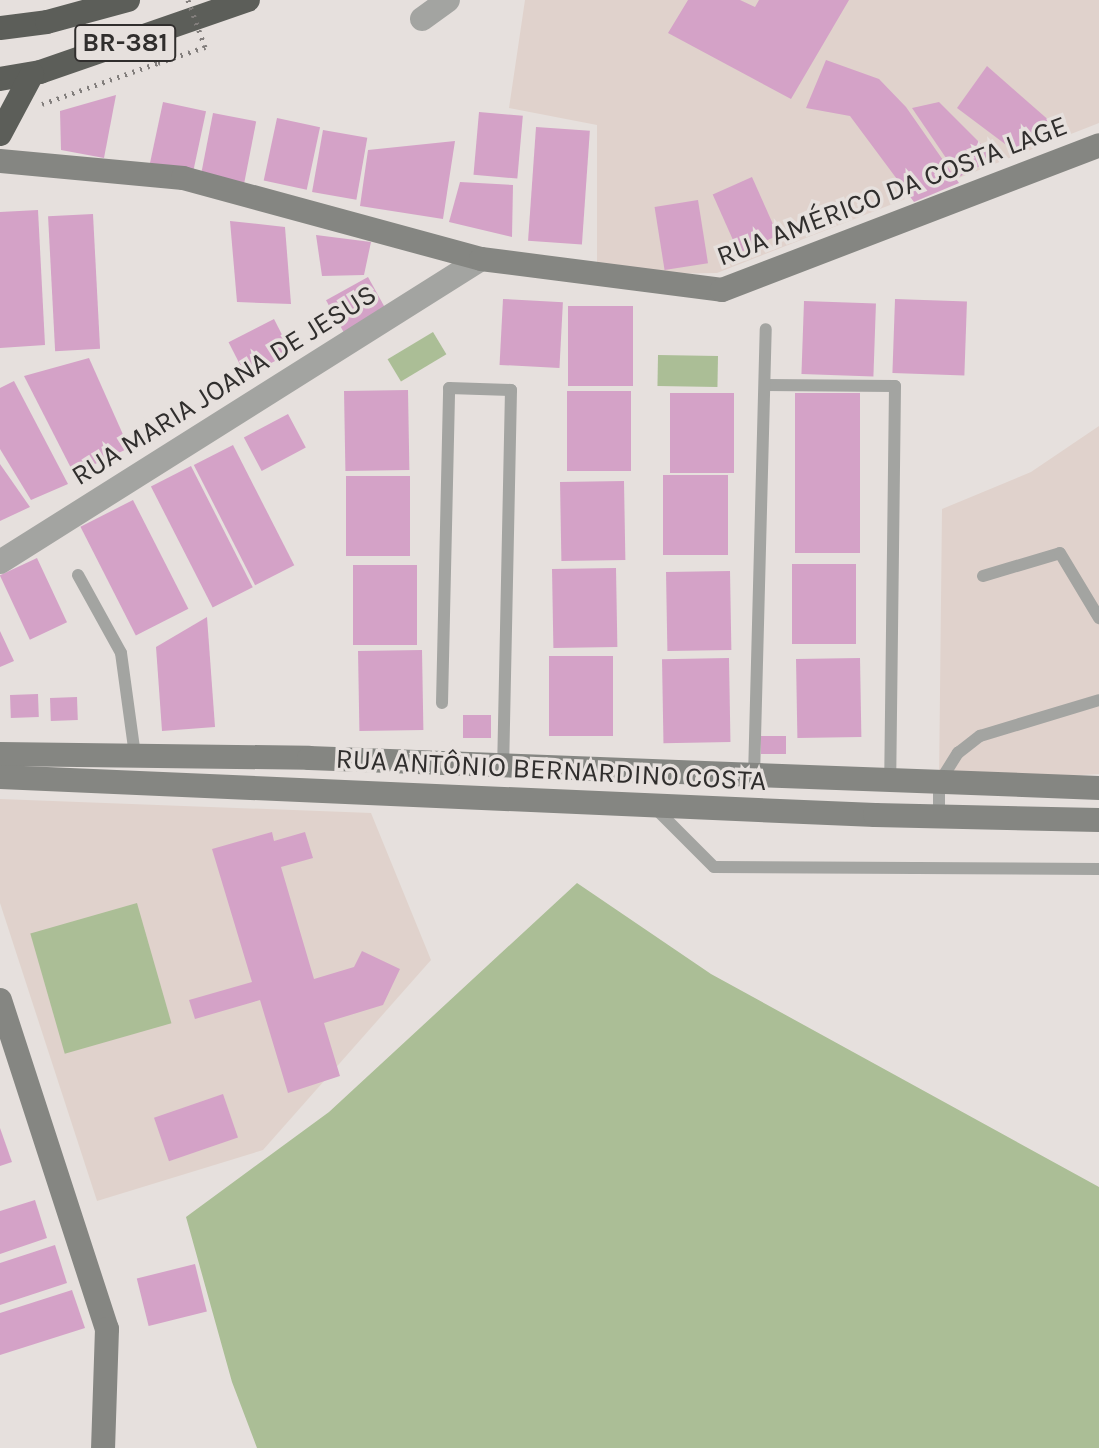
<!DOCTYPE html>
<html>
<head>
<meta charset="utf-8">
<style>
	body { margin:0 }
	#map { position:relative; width:1099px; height:1448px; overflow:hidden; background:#e6e0dd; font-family:Karla,sans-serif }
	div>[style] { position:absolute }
	.built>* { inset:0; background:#e0d2cc }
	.green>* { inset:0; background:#abbe96; transform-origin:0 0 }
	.building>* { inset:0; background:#d4a2c7; transform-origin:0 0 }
	.path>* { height:5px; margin-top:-2.5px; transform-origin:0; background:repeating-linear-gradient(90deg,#827e7c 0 2px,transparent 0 8px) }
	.lane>* { height:12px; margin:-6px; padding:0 6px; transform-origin:6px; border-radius:6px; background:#a3a4a1 }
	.street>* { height:24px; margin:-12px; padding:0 12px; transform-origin:12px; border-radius:12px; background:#a3a4a1 }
	.secondary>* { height:24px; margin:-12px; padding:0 12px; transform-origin:12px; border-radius:12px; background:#858682 }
	.highway>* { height:24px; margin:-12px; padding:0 12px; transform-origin:12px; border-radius:12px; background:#5c5e59 }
	.path-bridge>* { height:5px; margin-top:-2.5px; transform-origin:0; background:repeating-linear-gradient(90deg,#827e7c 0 2px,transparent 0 8px) }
	span { translate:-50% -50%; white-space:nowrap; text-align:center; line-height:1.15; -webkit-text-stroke:7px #e6e0dd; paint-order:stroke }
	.shield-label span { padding:2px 6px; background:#e6e0dd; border:2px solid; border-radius:6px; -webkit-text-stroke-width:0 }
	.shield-label { font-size:26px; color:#302e2d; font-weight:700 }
	.street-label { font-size:28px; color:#302e2d }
</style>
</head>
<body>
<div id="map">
	<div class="built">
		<i style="clip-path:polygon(525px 0,1099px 0,1099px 123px,717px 273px,597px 275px,597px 125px,509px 108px)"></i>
		<i style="clip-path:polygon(1099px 426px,1099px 774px,939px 783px,942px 509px,1031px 472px)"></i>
		<i style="clip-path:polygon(0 799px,371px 813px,431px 960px,263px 1150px,97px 1201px,0 903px)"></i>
	</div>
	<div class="green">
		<i style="left:433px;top:332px;width:26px;height:53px;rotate:59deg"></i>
		<i style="left:658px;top:355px;width:60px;height:31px;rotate:1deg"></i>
		<i style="clip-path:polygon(577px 883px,711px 974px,1099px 1187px,1099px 1448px,257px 1448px,232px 1382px,186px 1217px,329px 1112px)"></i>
		<i style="left:137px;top:903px;width:125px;height:111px;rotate:74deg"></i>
	</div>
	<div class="building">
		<i style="clip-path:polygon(688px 0,740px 0,755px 7px,759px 0,849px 0,791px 99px,668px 33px)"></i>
		<i style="clip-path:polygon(826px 60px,879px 79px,906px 107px,959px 183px,914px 202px,850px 116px,806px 108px)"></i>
		<i style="clip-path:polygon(987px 66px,1060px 130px,1013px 150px,957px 108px)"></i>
		<i style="clip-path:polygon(116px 95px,104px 158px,61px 150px,60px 111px)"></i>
		<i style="left:163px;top:102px;width:44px;height:64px;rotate:12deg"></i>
		<i style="clip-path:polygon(939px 102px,995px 158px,959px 177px,912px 108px)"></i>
		<i style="left:479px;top:112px;width:44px;height:63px;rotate:5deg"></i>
		<i style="left:213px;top:113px;width:44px;height:63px;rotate:11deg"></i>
		<i style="left:277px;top:118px;width:44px;height:64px;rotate:12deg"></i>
		<i style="left:536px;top:127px;width:54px;height:114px;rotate:4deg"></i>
		<i style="left:323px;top:130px;width:45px;height:63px;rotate:10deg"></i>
		<i style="clip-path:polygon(455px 141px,443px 219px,360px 206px,368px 150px)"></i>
		<i style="left:752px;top:177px;width:64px;height:43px;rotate:66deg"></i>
		<i style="clip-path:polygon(460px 182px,513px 185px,512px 237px,449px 222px)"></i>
		<i style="left:698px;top:200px;width:64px;height:44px;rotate:81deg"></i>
		<i style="clip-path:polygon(38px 210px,45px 345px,0 348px,0 212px)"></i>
		<i style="left:93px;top:214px;width:135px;height:45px;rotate:87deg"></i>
		<i style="clip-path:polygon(230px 221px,285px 227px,291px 304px,237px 302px)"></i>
		<i style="clip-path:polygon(316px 235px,371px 242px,364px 275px,322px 276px)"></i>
		<i style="left:368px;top:277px;width:38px;height:48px;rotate:61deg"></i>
		<i style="left:503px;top:299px;width:60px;height:66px;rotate:3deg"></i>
		<i style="left:895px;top:299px;width:72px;height:74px;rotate:2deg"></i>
		<i style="left:804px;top:301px;width:72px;height:73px;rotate:2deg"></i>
		<i style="left:568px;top:306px;width:65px;height:80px"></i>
		<i style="left:274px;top:319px;width:38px;height:51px;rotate:63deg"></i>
		<i style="clip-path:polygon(89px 358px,129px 448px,74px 474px,24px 376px)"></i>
		<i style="clip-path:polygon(14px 381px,68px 484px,31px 500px,0 449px,0 388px)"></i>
		<i style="left:408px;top:390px;width:80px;height:64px;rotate:89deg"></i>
		<i style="left:631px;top:391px;width:80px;height:64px;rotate:90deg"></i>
		<i style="left:670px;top:393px;width:64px;height:80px"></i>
		<i style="left:860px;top:393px;width:160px;height:65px;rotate:90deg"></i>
		<i style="left:288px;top:414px;width:38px;height:50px;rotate:62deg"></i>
		<i style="left:233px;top:445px;width:135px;height:44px;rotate:63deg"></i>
		<i style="clip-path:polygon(0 464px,30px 507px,0 521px)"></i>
		<i style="left:191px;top:466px;width:136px;height:45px;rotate:63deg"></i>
		<i style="left:663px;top:475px;width:65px;height:80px"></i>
		<i style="left:346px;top:476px;width:64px;height:80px"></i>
		<i style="left:624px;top:481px;width:79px;height:64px;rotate:89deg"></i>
		<i style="left:133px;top:500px;width:122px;height:59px;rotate:63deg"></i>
		<i style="left:37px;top:558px;width:71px;height:41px;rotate:65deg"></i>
		<i style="left:792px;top:564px;width:64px;height:80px"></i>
		<i style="left:353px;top:565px;width:64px;height:80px"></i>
		<i style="left:616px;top:568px;width:79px;height:64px;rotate:89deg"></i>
		<i style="left:730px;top:571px;width:79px;height:64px;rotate:89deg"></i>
		<i style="clip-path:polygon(207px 617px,215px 727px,162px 731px,156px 647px)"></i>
		<i style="clip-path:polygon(0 631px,14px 661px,0 667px)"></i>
		<i style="left:422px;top:650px;width:80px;height:64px;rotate:89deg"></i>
		<i style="left:613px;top:656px;width:80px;height:64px;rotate:90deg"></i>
		<i style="left:729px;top:658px;width:84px;height:67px;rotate:89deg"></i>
		<i style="left:860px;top:658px;width:79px;height:64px;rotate:89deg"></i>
		<i style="left:38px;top:694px;width:23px;height:28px;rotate:88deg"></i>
		<i style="left:77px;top:697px;width:23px;height:27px;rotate:88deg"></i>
		<i style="left:491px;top:715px;width:23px;height:28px;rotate:90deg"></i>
		<i style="left:761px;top:736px;width:25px;height:18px"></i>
		<i style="clip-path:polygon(272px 832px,274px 841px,305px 832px,313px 858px,281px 867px,314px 979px,354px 967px,362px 951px,400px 969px,383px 1005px,324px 1023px,340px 1076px,288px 1093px,260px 1000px,195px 1019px,189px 1000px,252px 982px,212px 849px)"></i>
		<i style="left:223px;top:1094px;width:46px;height:73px;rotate:71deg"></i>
		<i style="clip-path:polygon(0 1128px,12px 1162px,0 1166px)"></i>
		<i style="clip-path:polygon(35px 1200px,47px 1238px,0 1254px,0 1211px)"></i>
		<i style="clip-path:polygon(55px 1245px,67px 1283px,0 1305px,0 1263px)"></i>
		<i style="left:195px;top:1264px;width:49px;height:60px;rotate:76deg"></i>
		<i style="clip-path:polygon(72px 1290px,85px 1328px,0 1355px,0 1313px)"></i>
	</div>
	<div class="path">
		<i style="left:42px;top:104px;width:123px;rotate:-19.5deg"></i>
	</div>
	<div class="lane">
		<i style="left:765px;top:385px;width:130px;rotate:0.4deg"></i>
		<i style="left:895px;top:386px;width:394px;rotate:90.7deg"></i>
		<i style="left:78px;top:575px;width:89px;rotate:61.1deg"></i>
		<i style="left:121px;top:653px;width:103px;rotate:82.2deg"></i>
		<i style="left:983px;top:576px;width:80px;rotate:-16.6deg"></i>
		<i style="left:1060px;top:553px;width:76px;rotate:59deg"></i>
		<i style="left:442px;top:703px;width:315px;rotate:-88.7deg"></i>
		<i style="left:449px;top:388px;width:62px;rotate:1.8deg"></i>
		<i style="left:511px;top:390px;width:377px;rotate:91.2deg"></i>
		<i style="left:754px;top:777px;width:448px;rotate:-88.5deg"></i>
		<i style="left:655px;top:808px;width:83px;rotate:45deg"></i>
		<i style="left:714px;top:867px;width:385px;rotate:0.3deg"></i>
		<i style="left:939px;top:814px;width:31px;rotate:-90deg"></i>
		<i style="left:939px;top:783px;width:36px;rotate:-58deg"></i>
		<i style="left:958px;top:753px;width:28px;rotate:-38deg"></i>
		<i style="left:980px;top:736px;width:124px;rotate:-16.8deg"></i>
	</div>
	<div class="street">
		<i style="left:422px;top:19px;width:32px;rotate:-36deg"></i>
		<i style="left:0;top:562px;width:568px;rotate:-32.21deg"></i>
	</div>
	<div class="secondary">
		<i style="left:0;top:161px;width:184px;rotate:5.3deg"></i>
		<i style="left:183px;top:178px;width:309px;rotate:15.2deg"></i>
		<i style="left:481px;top:259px;width:243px;rotate:7.3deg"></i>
		<i style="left:722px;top:290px;width:404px;rotate:-21deg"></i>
		<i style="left:0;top:754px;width:309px;rotate:0.7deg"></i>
		<i style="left:309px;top:758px;width:791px;rotate:2.17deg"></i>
		<i style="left:0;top:777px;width:876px;rotate:2.49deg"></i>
		<i style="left:875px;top:815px;width:224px;rotate:1.3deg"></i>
		<i style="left:0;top:1000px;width:346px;rotate:72deg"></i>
		<i style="left:107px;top:1329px;width:119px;rotate:91.9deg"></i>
	</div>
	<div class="highway">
		<i style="left:0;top:28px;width:47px;rotate:-7.3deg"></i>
		<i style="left:47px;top:22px;width:84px;rotate:-15.2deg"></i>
		<i style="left:0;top:79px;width:41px;rotate:-9.9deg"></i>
		<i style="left:40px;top:72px;width:220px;rotate:-19.1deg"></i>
		<i style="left:0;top:134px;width:68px;rotate:-61.9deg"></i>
	</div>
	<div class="path-bridge">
		<i style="left:158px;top:63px;width:50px;rotate:-18.8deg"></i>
		<i style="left:205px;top:47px;width:50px;rotate:-109.9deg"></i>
	</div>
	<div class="shield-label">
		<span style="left:125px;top:43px">BR-381</span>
	</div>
	<div class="street-label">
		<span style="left:892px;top:191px;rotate:-21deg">RUA AMÉRICO DA COSTA LAGE</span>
		<span style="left:224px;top:385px;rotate:-32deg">RUA MARIA JOANA DE JESUS</span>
		<span style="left:551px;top:770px;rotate:3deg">RUA ANTÔNIO BERNARDINO COSTA</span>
	</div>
</div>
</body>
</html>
